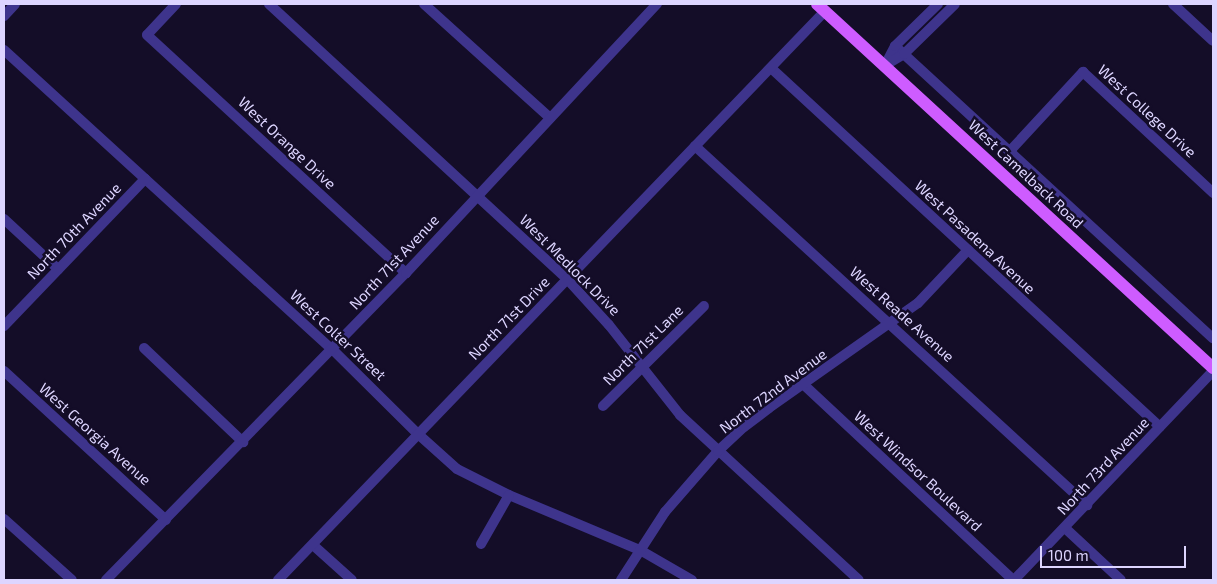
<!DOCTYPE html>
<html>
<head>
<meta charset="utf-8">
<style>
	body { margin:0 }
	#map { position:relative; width:1217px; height:584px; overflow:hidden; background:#140d28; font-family:"Exo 2",sans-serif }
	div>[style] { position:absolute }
	.minor>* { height:10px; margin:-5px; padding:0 5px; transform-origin:5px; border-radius:5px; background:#3e348c }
	.primary>* { height:12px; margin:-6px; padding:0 6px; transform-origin:6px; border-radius:6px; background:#ce5cff }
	span { translate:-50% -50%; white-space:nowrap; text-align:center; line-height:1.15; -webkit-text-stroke:5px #140d28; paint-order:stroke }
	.street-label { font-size:15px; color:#ddd5ff }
	.frame { position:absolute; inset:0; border:5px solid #ddd5ff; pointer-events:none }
	.scale { position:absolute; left:1040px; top:546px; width:146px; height:22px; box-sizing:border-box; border:2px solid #ddd5ff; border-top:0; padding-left:6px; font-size:15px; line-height:18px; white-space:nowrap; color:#ddd5ff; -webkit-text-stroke:4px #140d28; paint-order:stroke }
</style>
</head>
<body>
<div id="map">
	<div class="minor">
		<i style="left:176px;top:4px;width:42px;rotate:133.1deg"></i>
		<i style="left:147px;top:35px;width:352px;rotate:42.6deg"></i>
		<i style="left:269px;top:4px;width:405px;rotate:42.7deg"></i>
		<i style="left:567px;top:279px;width:62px;rotate:47.6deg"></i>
		<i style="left:609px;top:325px;width:115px;rotate:51.7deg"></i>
		<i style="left:680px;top:415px;width:243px;rotate:42.7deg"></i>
		<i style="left:424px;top:4px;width:170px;rotate:42.1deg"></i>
		<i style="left:1173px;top:4px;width:54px;rotate:42.8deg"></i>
		<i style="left:4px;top:16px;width:16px;rotate:-47deg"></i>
		<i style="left:895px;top:46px;width:432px;rotate:42.6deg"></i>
		<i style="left:4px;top:50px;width:444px;rotate:42.4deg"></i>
		<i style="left:332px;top:349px;width:121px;rotate:44.7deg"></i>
		<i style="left:418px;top:434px;width:52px;rotate:41.9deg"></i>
		<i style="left:457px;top:469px;width:58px;rotate:26.6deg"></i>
		<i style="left:509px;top:495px;width:142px;rotate:22.8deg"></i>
		<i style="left:640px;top:550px;width:60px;rotate:30deg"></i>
		<i style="left:885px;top:65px;width:21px;rotate:-62deg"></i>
		<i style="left:895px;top:46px;width:60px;rotate:-44.3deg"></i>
		<i style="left:884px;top:66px;width:23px;rotate:-31deg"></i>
		<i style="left:904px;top:54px;width:71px;rotate:-44.4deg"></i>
		<i style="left:771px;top:68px;width:529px;rotate:42.7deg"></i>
		<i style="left:695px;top:146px;width:532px;rotate:42.48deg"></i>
		<i style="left:1010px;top:151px;width:108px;rotate:-47.3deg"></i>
		<i style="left:1083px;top:72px;width:178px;rotate:42.9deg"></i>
		<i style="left:4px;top:219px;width:74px;rotate:42.8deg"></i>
		<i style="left:4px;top:326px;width:204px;rotate:-46.2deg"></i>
		<i style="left:144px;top:348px;width:137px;rotate:43.5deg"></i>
		<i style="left:4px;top:371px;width:220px;rotate:42.6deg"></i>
		<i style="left:803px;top:384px;width:287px;rotate:43deg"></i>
		<i style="left:603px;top:406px;width:142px;rotate:-44.7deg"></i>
		<i style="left:4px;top:519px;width:91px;rotate:41.9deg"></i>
		<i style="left:1065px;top:528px;width:76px;rotate:42.9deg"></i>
		<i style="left:481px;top:544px;width:56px;rotate:-60.3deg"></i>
		<i style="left:313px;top:545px;width:52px;rotate:41.9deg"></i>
		<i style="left:106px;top:580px;width:429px;rotate:-45.7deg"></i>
		<i style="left:406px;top:273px;width:368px;rotate:-47deg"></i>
		<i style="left:278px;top:580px;width:789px;rotate:-46.13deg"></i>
		<i style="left:621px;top:580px;width:81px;rotate:-57.1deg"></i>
		<i style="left:665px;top:512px;width:81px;rotate:-49deg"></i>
		<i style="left:718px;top:451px;width:35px;rotate:-43deg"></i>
		<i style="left:744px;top:427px;width:31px;rotate:-37deg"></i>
		<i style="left:769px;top:408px;width:182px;rotate:-35.2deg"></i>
		<i style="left:918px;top:303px;width:73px;rotate:-46.7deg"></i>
		<i style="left:1014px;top:580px;width:289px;rotate:-46.4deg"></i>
	</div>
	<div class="primary">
		<i style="left:817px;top:4px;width:538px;rotate:42.59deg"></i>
	</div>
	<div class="street-label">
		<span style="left:1147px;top:111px;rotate:43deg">West College Drive</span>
		<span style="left:287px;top:143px;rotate:43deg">West Orange Drive</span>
		<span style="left:1026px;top:174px;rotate:43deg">West Camelback Road</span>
		<span style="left:74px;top:231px;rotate:-46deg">North 70th Avenue</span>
		<span style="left:975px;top:237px;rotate:43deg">West Pasadena Avenue</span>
		<span style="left:394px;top:262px;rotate:-47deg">North 71st Avenue</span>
		<span style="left:570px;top:265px;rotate:45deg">West Medlock Drive</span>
		<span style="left:902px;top:314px;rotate:42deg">West Reade Avenue</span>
		<span style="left:509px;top:318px;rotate:-46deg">North 71st Drive</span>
		<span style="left:338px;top:335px;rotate:43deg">West Colter Street</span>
		<span style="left:643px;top:345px;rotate:-45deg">North 71st Lane</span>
		<span style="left:773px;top:391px;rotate:-37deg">North 72nd Avenue</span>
		<span style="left:95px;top:434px;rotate:42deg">West Georgia Avenue</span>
		<span style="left:1103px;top:466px;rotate:-47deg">North 73rd Avenue</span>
		<span style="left:918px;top:471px;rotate:43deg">West Windsor Boulevard</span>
	</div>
	<div class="frame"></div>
	<div class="scale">100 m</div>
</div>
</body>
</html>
